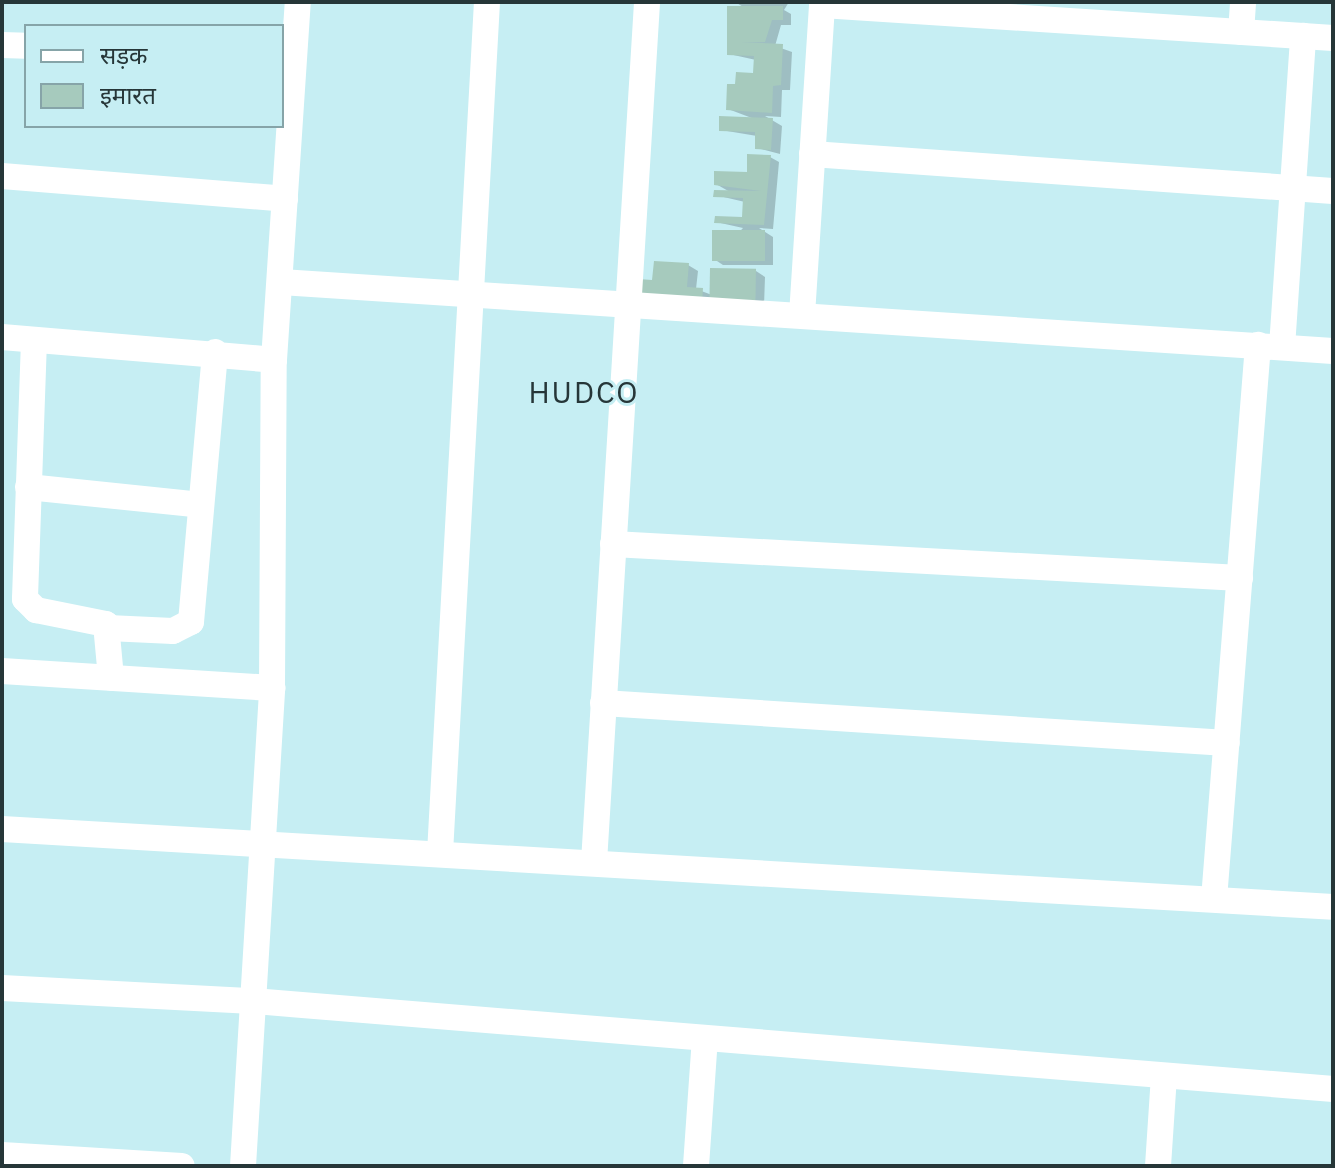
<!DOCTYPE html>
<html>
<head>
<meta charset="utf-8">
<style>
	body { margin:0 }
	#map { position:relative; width:1335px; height:1168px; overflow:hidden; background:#c6eef3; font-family:"IBM Plex Sans","Noto Sans Devanagari",sans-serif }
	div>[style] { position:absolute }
	.shadow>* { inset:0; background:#0003 }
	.building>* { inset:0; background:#a6cabd; transform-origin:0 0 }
	.street>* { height:26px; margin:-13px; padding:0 13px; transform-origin:13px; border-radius:13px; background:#fff }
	span { translate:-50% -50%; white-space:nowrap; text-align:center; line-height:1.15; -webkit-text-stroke:6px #c6eef3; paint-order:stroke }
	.neighbourhood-label { font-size:30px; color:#263638; letter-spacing:2px }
	.frame { position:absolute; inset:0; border:4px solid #263638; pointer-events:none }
	.legend { position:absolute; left:24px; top:24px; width:260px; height:104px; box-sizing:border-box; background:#c6eef3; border:2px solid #86a4a8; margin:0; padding:10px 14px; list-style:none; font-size:24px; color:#263638 }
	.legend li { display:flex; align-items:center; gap:16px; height:40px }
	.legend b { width:40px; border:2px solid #86a4a8 }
</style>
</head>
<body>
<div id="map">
	<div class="shadow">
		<i style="clip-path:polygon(735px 2px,789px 2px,784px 10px,791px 14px,791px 25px,781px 25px,775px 46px,792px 52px,790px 90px,782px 90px,781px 117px,765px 116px,782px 126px,780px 154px,757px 148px,757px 136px,721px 130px,757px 120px,728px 109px,737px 86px,755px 75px,756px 60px,729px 54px,745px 8px)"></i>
		<i style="clip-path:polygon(770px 157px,779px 162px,773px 229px,759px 228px,773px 237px,773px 265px,723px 265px,714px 259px,743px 228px,716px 222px,744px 219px,745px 202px,715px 195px,730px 192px,716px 184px,749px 174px)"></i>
		<i style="clip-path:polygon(688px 265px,698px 271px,696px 289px,712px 295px,756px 271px,765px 277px,764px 306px,712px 300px,654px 282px)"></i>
	</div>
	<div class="building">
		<i style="clip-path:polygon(727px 6px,783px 6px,783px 20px,772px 20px,765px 42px,741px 42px,783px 44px,781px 85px,773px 86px,772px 113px,726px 110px,727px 84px,735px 84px,736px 72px,753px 73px,754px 56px,727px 55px)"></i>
		<i style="clip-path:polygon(719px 116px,773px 118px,771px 150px,755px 149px,755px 132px,719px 131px)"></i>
		<i style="clip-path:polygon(747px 154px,771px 155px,764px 225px,714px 223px,715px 216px,742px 217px,743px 198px,713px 197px,714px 190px,761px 191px,714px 185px,714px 171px,747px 172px)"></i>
		<i style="left:712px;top:230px;width:53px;height:31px"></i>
		<i style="clip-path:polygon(654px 261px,689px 263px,687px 287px,703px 288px,702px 303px,636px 298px,638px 279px,652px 280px)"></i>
		<i style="left:710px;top:268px;width:46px;height:33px;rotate:1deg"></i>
	</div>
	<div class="street">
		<i style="left:822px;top:5px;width:512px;rotate:3.69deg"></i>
		<i style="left:1241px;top:32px;width:30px;rotate:-86deg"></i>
		<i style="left:2px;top:45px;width:24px;rotate:2deg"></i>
		<i style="left:812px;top:154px;width:522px;rotate:4.06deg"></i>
		<i style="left:2px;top:176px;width:284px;rotate:4.6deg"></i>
		<i style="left:281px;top:282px;width:1054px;rotate:3.75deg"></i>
		<i style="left:802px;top:315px;width:314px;rotate:-86.3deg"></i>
		<i style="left:2px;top:337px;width:273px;rotate:4.8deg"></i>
		<i style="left:34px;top:340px;width:259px;rotate:92deg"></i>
		<i style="left:25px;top:599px;width:16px;rotate:45deg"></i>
		<i style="left:36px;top:610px;width:71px;rotate:11.3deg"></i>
		<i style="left:106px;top:624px;width:54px;rotate:84.7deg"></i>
		<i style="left:1282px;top:347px;width:312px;rotate:-86.1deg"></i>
		<i style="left:28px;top:487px;width:174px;rotate:5.9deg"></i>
		<i style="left:613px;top:544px;width:628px;rotate:3.1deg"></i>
		<i style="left:108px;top:628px;width:65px;rotate:2.6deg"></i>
		<i style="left:173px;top:631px;width:20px;rotate:-27deg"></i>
		<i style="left:191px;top:622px;width:271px;rotate:-84.9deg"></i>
		<i style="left:2px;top:671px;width:271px;rotate:3.6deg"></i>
		<i style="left:603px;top:703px;width:625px;rotate:3.67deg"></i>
		<i style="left:2px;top:829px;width:1333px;rotate:3.35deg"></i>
		<i style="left:440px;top:853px;width:852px;rotate:-86.84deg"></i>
		<i style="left:594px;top:862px;width:862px;rotate:-86.47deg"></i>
		<i style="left:1214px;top:899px;width:556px;rotate:-85.46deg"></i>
		<i style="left:2px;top:988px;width:251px;rotate:3deg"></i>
		<i style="left:253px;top:1001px;width:1084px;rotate:4.66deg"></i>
		<i style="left:2px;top:1155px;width:180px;rotate:3.5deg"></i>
		<i style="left:243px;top:1166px;width:479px;rotate:-86.5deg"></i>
		<i style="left:272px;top:688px;width:328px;rotate:-89.7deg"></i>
		<i style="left:274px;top:360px;width:359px;rotate:-86.2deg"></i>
		<i style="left:696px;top:1166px;width:128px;rotate:-86deg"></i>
		<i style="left:1158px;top:1166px;width:90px;rotate:-86.2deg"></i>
	</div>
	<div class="neighbourhood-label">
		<span style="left:584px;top:392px">HUDCO</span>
	</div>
	<div class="frame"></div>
	<ul class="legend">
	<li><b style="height:10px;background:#fff"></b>सड़क</li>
	<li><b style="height:22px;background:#a6cabd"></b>इमारत</li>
	</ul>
</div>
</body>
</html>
